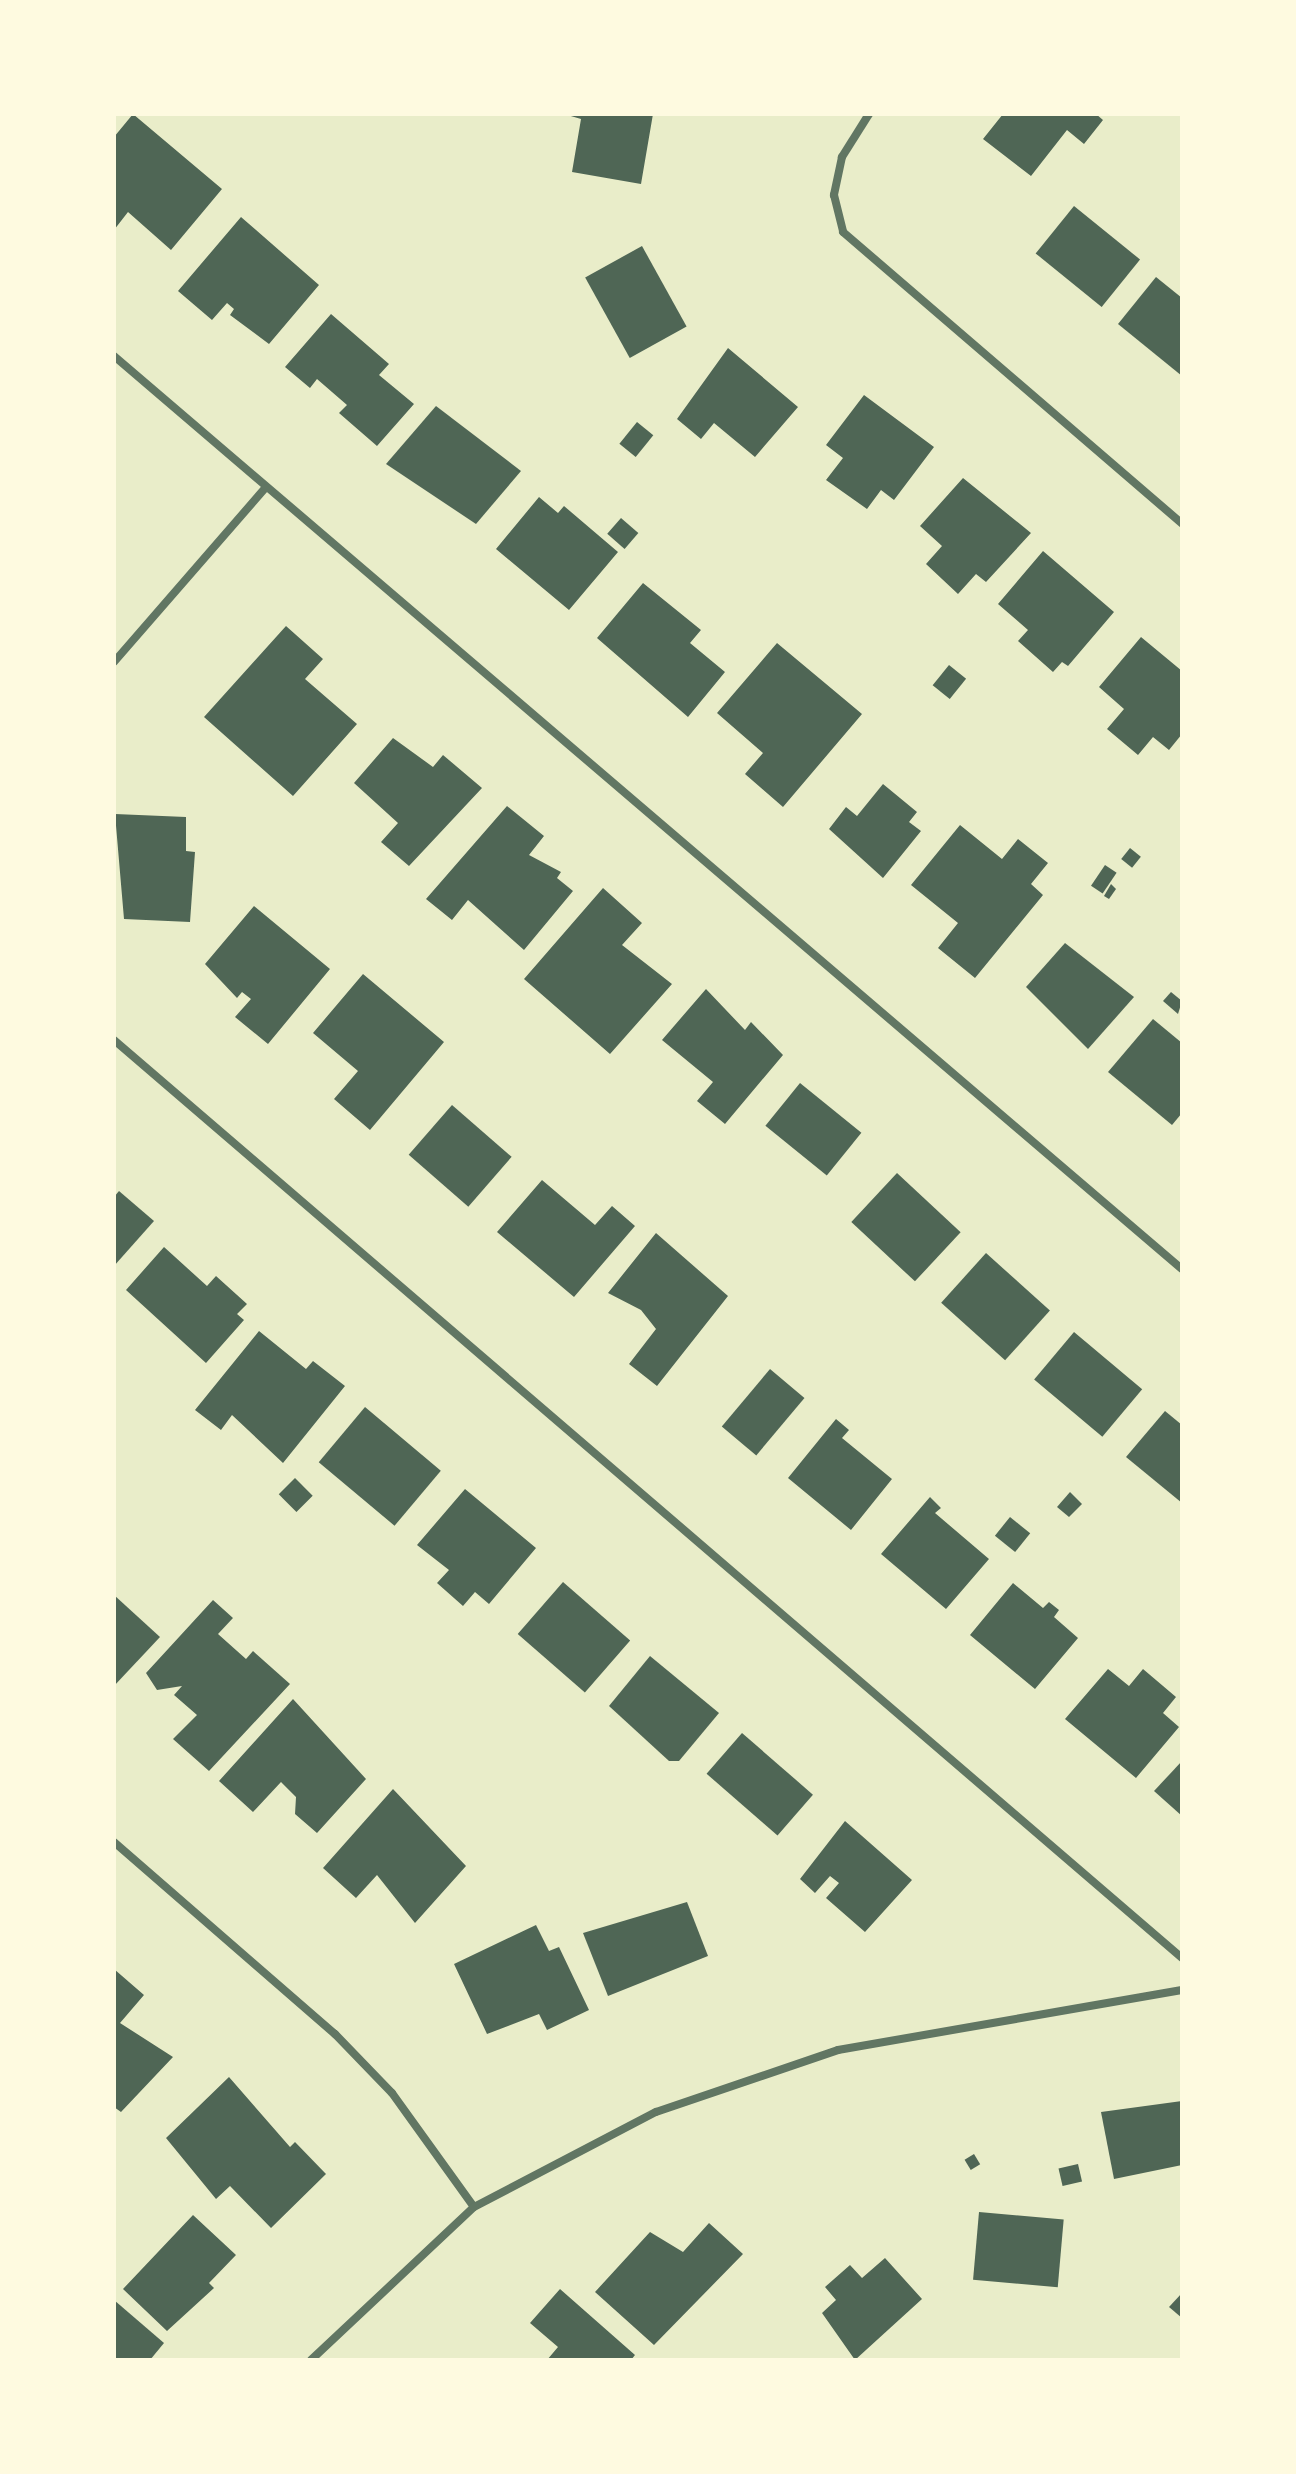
<!DOCTYPE html>
<html>
<head>
<meta charset="utf-8">
<style>
	body { margin:0 }
	#map { position:relative; width:1296px; height:2474px; overflow:hidden; background:#e9edc9; font-family:Lato,sans-serif }
	div>[style] { position:absolute }
	.building>* { inset:0; background:#4f6655; transform-origin:0 0 }
	.minor>* { height:8px; margin:-4px; padding:0 4px; transform-origin:4px; border-radius:4px; background:#617663 }
	span { translate:-50% -50%; white-space:nowrap; text-align:center; line-height:1.15; -webkit-text-stroke:8px #fefae0; paint-order:stroke }
	.frame { position:absolute; inset:0; border:116px solid #fefae0; pointer-events:none }
</style>
</head>
<body>
<div id="map">
	<div class="building">
		<i style="clip-path:polygon(133px 114px,222px 189px,171px 250px,128px 212px,114px 230px,114px 137px)"></i>
		<i style="clip-path:polygon(564px 114px,653px 114px,641px 184px,572px 172px,581px 119px)"></i>
		<i style="clip-path:polygon(1003px 114px,1096px 114px,1103px 120px,1084px 144px,1067px 130px,1031px 176px,983px 139px)"></i>
		<i style="left:1074px;top:206px;width:85px;height:61px;rotate:39deg"></i>
		<i style="clip-path:polygon(241px 217px,319px 285px,269px 344px,230px 315px,234px 309px,227px 303px,212px 320px,178px 291px)"></i>
		<i style="left:642px;top:246px;width:92px;height:65px;rotate:61deg"></i>
		<i style="clip-path:polygon(1156px 277px,1182px 298px,1182px 376px,1118px 324px)"></i>
		<i style="clip-path:polygon(331px 314px,389px 364px,379px 375px,414px 404px,377px 446px,339px 413px,347px 405px,317px 379px,310px 388px,285px 367px)"></i>
		<i style="clip-path:polygon(728px 348px,798px 407px,755px 457px,714px 423px,701px 439px,677px 419px)"></i>
		<i style="clip-path:polygon(864px 395px,934px 447px,894px 500px,881px 490px,867px 509px,826px 480px,843px 458px,826px 445px)"></i>
		<i style="clip-path:polygon(436px 406px,521px 471px,476px 524px,386px 464px)"></i>
		<i style="left:637px;top:422px;width:21px;height:28px;rotate:39deg"></i>
		<i style="clip-path:polygon(963px 478px,1031px 533px,986px 582px,976px 574px,958px 594px,926px 564px,942px 546px,920px 526px)"></i>
		<i style="clip-path:polygon(539px 497px,558px 513px,564px 506px,618px 552px,569px 610px,496px 549px)"></i>
		<i style="left:621px;top:518px;width:23px;height:21px;rotate:41deg"></i>
		<i style="clip-path:polygon(1043px 551px,1114px 612px,1068px 666px,1062px 662px,1053px 672px,1018px 641px,1028px 630px,998px 604px)"></i>
		<i style="clip-path:polygon(643px 583px,701px 630px,690px 643px,725px 672px,688px 717px,597px 638px)"></i>
		<i style="clip-path:polygon(286px 626px,323px 659px,305px 679px,357px 724px,293px 796px,204px 717px)"></i>
		<i style="clip-path:polygon(1141px 637px,1182px 671px,1182px 734px,1169px 750px,1153px 737px,1138px 755px,1107px 729px,1124px 709px,1099px 687px)"></i>
		<i style="clip-path:polygon(777px 643px,862px 714px,783px 807px,745px 774px,763px 753px,717px 713px)"></i>
		<i style="left:949px;top:665px;width:22px;height:26px;rotate:39deg"></i>
		<i style="clip-path:polygon(393px 738px,433px 767px,443px 755px,482px 788px,409px 866px,381px 842px,398px 823px,354px 783px)"></i>
		<i style="clip-path:polygon(883px 784px,917px 812px,909px 822px,921px 831px,883px 878px,829px 829px,846px 807px,857px 816px)"></i>
		<i style="clip-path:polygon(507px 806px,544px 836px,529px 855px,561px 872px,557px 878px,573px 891px,524px 950px,468px 900px,452px 920px,426px 899px)"></i>
		<i style="clip-path:polygon(115px 814px,186px 817px,186px 851px,195px 852px,190px 922px,124px 919px)"></i>
		<i style="clip-path:polygon(960px 825px,1002px 859px,1018px 839px,1048px 863px,1031px 884px,1043px 895px,975px 978px,938px 948px,958px 923px,911px 885px)"></i>
		<i style="left:1130px;top:848px;width:14px;height:14px;rotate:39deg"></i>
		<i style="left:1105px;top:865px;width:14px;height:25px;rotate:34deg"></i>
		<i style="clip-path:polygon(1111px 884px,1116px 889px,1109px 899px,1104px 896px)"></i>
		<i style="clip-path:polygon(603px 888px,642px 923px,622px 945px,672px 984px,610px 1054px,524px 979px)"></i>
		<i style="clip-path:polygon(254px 906px,330px 969px,268px 1044px,235px 1017px,251px 999px,242px 992px,237px 998px,205px 964px)"></i>
		<i style="clip-path:polygon(1065px 943px,1134px 997px,1088px 1049px,1026px 987px)"></i>
		<i style="clip-path:polygon(363px 974px,444px 1042px,370px 1130px,334px 1099px,358px 1071px,313px 1033px)"></i>
		<i style="clip-path:polygon(706px 989px,745px 1030px,751px 1022px,783px 1055px,725px 1124px,697px 1101px,713px 1082px,662px 1040px)"></i>
		<i style="clip-path:polygon(1171px 992px,1182px 1001px,1178px 1014px,1163px 1001px)"></i>
		<i style="clip-path:polygon(1153px 1019px,1182px 1043px,1182px 1113px,1172px 1125px,1108px 1072px)"></i>
		<i style="left:800px;top:1083px;width:79px;height:55px;rotate:39deg"></i>
		<i style="left:452px;top:1105px;width:79px;height:66px;rotate:41deg"></i>
		<i style="left:897px;top:1173px;width:87px;height:67px;rotate:43deg"></i>
		<i style="clip-path:polygon(542px 1180px,595px 1225px,612px 1206px,635px 1226px,574px 1297px,497px 1232px)"></i>
		<i style="clip-path:polygon(119px 1191px,154px 1221px,114px 1266px,114px 1197px)"></i>
		<i style="clip-path:polygon(656px 1233px,728px 1296px,657px 1386px,629px 1364px,656px 1329px,641px 1310px,608px 1293px)"></i>
		<i style="clip-path:polygon(164px 1247px,207px 1286px,216px 1276px,247px 1304px,237px 1314px,244px 1320px,206px 1363px,126px 1290px)"></i>
		<i style="left:986px;top:1253px;width:86px;height:67px;rotate:42deg"></i>
		<i style="clip-path:polygon(259px 1331px,306px 1369px,313px 1361px,345px 1386px,283px 1463px,232px 1415px,221px 1430px,195px 1410px)"></i>
		<i style="left:1074px;top:1332px;width:89px;height:62px;rotate:40deg"></i>
		<i style="left:770px;top:1369px;width:45px;height:75px;rotate:40deg"></i>
		<i style="left:365px;top:1407px;width:99px;height:72px;rotate:40deg"></i>
		<i style="clip-path:polygon(1165px 1411px,1182px 1425px,1182px 1503px,1126px 1457px)"></i>
		<i style="clip-path:polygon(836px 1419px,849px 1430px,842px 1438px,892px 1479px,851px 1530px,788px 1478px)"></i>
		<i style="left:295px;top:1478px;width:25px;height:23px;rotate:45deg"></i>
		<i style="clip-path:polygon(465px 1489px,536px 1548px,489px 1604px,475px 1592px,463px 1606px,437px 1583px,449px 1570px,417px 1545px)"></i>
		<i style="clip-path:polygon(1070px 1492px,1082px 1504px,1069px 1517px,1057px 1507px)"></i>
		<i style="clip-path:polygon(930px 1497px,941px 1508px,935px 1513px,989px 1559px,946px 1609px,881px 1554px)"></i>
		<i style="left:1010px;top:1517px;width:26px;height:24px;rotate:39deg"></i>
		<i style="left:563px;top:1582px;width:89px;height:69px;rotate:41deg"></i>
		<i style="clip-path:polygon(1013px 1583px,1043px 1608px,1049px 1602px,1059px 1610px,1054px 1617px,1078px 1638px,1035px 1689px,970px 1635px)"></i>
		<i style="clip-path:polygon(114px 1595px,160px 1637px,114px 1686px)"></i>
		<i style="clip-path:polygon(213px 1600px,233px 1618px,218px 1634px,246px 1659px,253px 1651px,290px 1684px,209px 1771px,173px 1739px,197px 1715px,174px 1695px,182px 1686px,157px 1690px,146px 1673px)"></i>
		<i style="clip-path:polygon(650px 1656px,719px 1713px,679px 1761px,669px 1761px,609px 1706px)"></i>
		<i style="clip-path:polygon(1108px 1669px,1129px 1686px,1143px 1669px,1176px 1697px,1163px 1713px,1179px 1727px,1136px 1778px,1065px 1719px)"></i>
		<i style="clip-path:polygon(293px 1699px,366px 1779px,317px 1833px,295px 1814px,296px 1797px,281px 1782px,253px 1812px,219px 1781px)"></i>
		<i style="left:742px;top:1733px;width:94px;height:54px;rotate:41deg"></i>
		<i style="clip-path:polygon(1182px 1761px,1182px 1816px,1154px 1791px)"></i>
		<i style="clip-path:polygon(393px 1789px,466px 1866px,415px 1923px,377px 1875px,356px 1898px,323px 1868px)"></i>
		<i style="clip-path:polygon(845px 1821px,912px 1880px,865px 1932px,826px 1898px,839px 1883px,830px 1876px,815px 1893px,800px 1879px)"></i>
		<i style="clip-path:polygon(687px 1902px,708px 1956px,608px 1996px,583px 1933px)"></i>
		<i style="clip-path:polygon(536px 1925px,549px 1951px,559px 1947px,589px 2010px,547px 2030px,539px 2014px,487px 2034px,454px 1964px)"></i>
		<i style="clip-path:polygon(114px 1969px,144px 1995px,120px 2023px,173px 2057px,121px 2112px,114px 2107px)"></i>
		<i style="clip-path:polygon(229px 2077px,290px 2147px,295px 2142px,326px 2174px,271px 2228px,230px 2186px,216px 2199px,166px 2138px)"></i>
		<i style="clip-path:polygon(1182px 2101px,1182px 2165px,1114px 2179px,1101px 2112px)"></i>
		<i style="left:974px;top:2154px;width:12px;height:11px;rotate:59deg"></i>
		<i style="left:1078px;top:2164px;width:18px;height:20px;rotate:77deg"></i>
		<i style="left:979px;top:2212px;width:85px;height:68px;rotate:5deg"></i>
		<i style="clip-path:polygon(193px 2215px,236px 2255px,209px 2283px,214px 2288px,167px 2331px,123px 2289px)"></i>
		<i style="clip-path:polygon(709px 2223px,743px 2254px,654px 2345px,595px 2292px,650px 2232px,683px 2252px)"></i>
		<i style="clip-path:polygon(885px 2258px,922px 2299px,855px 2360px,822px 2313px,836px 2300px,825px 2287px,850px 2265px,862px 2278px)"></i>
		<i style="clip-path:polygon(560px 2289px,635px 2355px,631px 2360px,547px 2360px,558px 2347px,530px 2323px)"></i>
		<i style="clip-path:polygon(1182px 2293px,1182px 2318px,1169px 2307px)"></i>
		<i style="clip-path:polygon(114px 2300px,164px 2343px,150px 2360px,114px 2360px)"></i>
	</div>
	<div class="minor">
		<i style="left:869px;top:114px;width:51px;rotate:122.1deg"></i>
		<i style="left:842px;top:157px;width:39px;rotate:102deg"></i>
		<i style="left:834px;top:195px;width:38px;rotate:76deg"></i>
		<i style="left:843px;top:232px;width:447px;rotate:40.7deg"></i>
		<i style="left:114px;top:356px;width:1405px;rotate:40.53deg"></i>
		<i style="left:114px;top:662px;width:230px;rotate:-49deg"></i>
		<i style="left:114px;top:1040px;width:1408px;rotate:40.68deg"></i>
		<i style="left:114px;top:1842px;width:293px;rotate:41deg"></i>
		<i style="left:335px;top:2034px;width:82px;rotate:46deg"></i>
		<i style="left:392px;top:2093px;width:140px;rotate:54.3deg"></i>
		<i style="left:311px;top:2360px;width:224px;rotate:-43.2deg"></i>
		<i style="left:474px;top:2207px;width:205px;rotate:-27.6deg"></i>
		<i style="left:656px;top:2112px;width:192px;rotate:-18.8deg"></i>
		<i style="left:838px;top:2050px;width:349px;rotate:-9.9deg"></i>
	</div>
	<div class="frame"></div>
</div>
</body>
</html>
